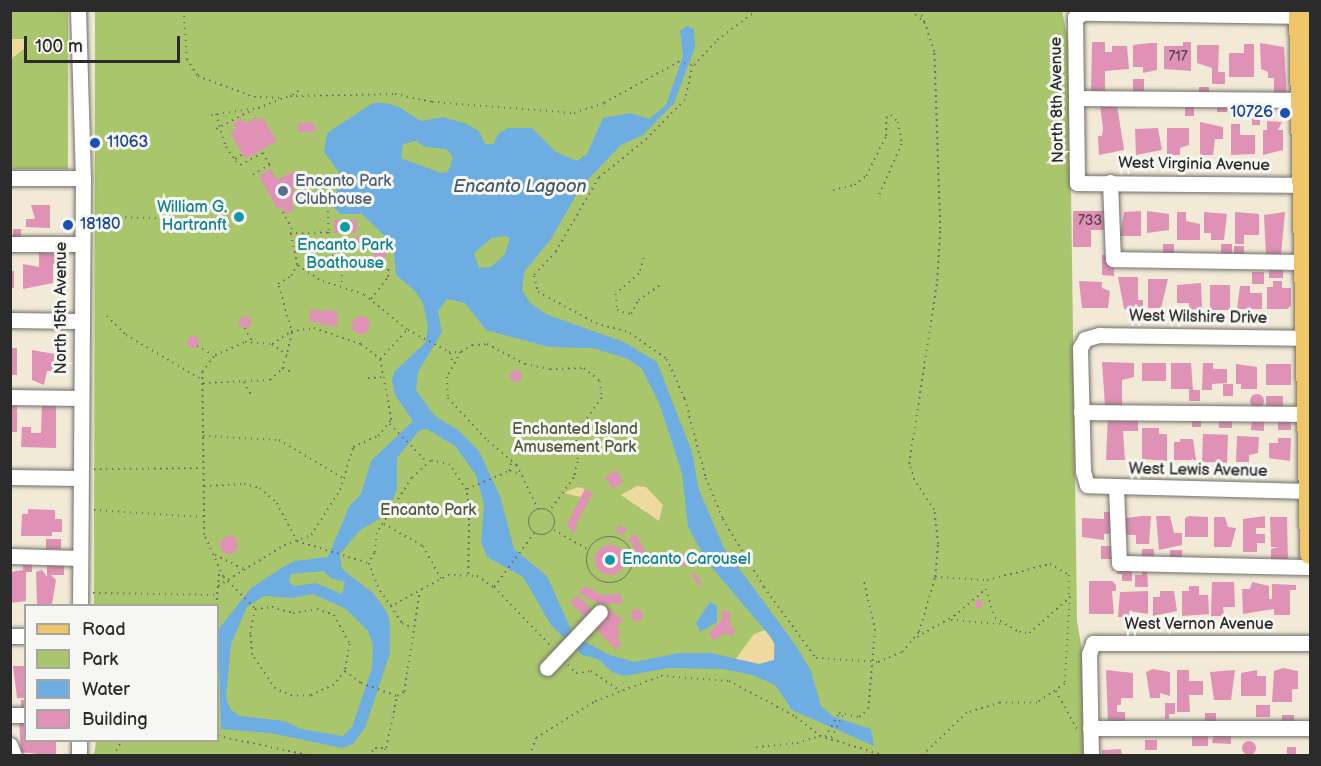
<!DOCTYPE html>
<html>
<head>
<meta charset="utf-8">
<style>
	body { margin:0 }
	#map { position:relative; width:1321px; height:766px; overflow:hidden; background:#f2ead7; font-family:"Balsamiq Sans",sans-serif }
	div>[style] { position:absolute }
	.green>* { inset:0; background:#aac66d; transform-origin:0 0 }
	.sand>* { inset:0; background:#eeda9e }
	.water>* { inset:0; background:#6dade1 }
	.building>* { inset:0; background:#df91b6; transform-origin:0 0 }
	.round { border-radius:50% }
	.path>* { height:1.5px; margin-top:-0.75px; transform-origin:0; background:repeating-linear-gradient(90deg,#716e67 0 1.5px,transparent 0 6px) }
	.path>.ring { margin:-0.75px; padding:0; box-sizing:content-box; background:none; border:1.5px solid #716e67; border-radius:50% }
	.roads { filter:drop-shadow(0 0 2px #716e67) drop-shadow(0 0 2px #716e67) }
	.minor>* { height:15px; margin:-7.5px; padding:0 7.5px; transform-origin:7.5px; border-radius:7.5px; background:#fff }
	.major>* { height:20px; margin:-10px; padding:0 10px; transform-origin:10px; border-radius:10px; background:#eec569 }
	.dots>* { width:16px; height:16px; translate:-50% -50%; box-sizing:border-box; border:3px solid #f6f6f2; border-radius:50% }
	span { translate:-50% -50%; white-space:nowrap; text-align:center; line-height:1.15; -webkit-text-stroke:6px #f6f6f2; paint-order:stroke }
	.number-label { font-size:14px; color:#58444e }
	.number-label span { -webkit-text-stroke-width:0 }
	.street-label { font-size:16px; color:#2b2b2b }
	.transit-label { font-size:16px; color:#164399 }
	.right { translate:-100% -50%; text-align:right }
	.left { translate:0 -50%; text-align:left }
	.service-label { font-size:16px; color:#4e5e75 }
	.culture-label { font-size:16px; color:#0d838f }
	.park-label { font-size:16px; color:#515a3f }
	.water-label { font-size:18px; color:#42586b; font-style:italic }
	.frame { position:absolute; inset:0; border:12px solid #2b2b2b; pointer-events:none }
	.legend { position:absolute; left:24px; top:604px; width:195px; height:138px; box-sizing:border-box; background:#f6f6f2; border:2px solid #a5a5a2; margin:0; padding:8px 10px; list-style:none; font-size:18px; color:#2b2b2b }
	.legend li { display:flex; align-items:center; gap:12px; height:30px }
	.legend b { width:30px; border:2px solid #a5a5a2 }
	.scale { position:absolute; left:24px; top:36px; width:156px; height:27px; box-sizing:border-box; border:3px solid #2b2b2b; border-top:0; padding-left:8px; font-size:18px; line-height:21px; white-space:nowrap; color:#2b2b2b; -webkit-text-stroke:4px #f6f6f2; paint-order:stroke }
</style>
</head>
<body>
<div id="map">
	<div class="green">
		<i style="left:10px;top:11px;width:58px;height:158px"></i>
		<i style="clip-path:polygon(95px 11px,1062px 11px,1069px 44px,1077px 621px,1082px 650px,1084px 755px,94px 756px,96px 741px,218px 740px,218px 606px,94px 605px)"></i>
	</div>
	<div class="sand">
		<i style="clip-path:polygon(11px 39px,24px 39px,28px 46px,11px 59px)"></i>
		<i style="clip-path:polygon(637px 486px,646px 487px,663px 505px,659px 521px,621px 495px)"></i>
		<i style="clip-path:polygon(578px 487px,585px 489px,581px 497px,564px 493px)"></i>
		<i style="clip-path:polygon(765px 630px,774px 642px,774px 660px,759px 664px,735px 660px,754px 634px)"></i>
	</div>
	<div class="water">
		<i style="clip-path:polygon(evenodd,687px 26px,694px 29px,695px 47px,674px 103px,643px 135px,621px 145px,581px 187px,551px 239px,524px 272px,522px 290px,530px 303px,548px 315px,624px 342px,657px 362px,692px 452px,699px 490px,724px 548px,797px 647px,811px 671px,821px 706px,834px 717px,871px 729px,874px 746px,792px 710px,775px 685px,752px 675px,723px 669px,669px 668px,624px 676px,612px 672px,598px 659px,582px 655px,551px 625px,523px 577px,487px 557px,481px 542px,484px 505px,476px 475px,455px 446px,427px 429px,419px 431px,397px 458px,397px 489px,387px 514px,359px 531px,340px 554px,342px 569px,373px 593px,387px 612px,390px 624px,390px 653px,365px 728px,353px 744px,342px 748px,270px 733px,221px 729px,218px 630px,251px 588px,283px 567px,295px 561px,328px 557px,349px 507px,361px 494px,371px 461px,413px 421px,395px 395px,392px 381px,394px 372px,425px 343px,428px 327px,423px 303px,415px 291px,396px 275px,393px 244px,362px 214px,340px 214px,332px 205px,340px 181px,339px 172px,324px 152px,327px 133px,373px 103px,385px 103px,397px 106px,421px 121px,443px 117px,464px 123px,479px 131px,485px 144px,494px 144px,498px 134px,508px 128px,532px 128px,556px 152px,577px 161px,587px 154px,603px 118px,631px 113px,649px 119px,666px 105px,683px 56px,680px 31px,687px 26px,416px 141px,425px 147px,446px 149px,453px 157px,448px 172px,441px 173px,401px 158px,403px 144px,416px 141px,687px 26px,504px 236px,510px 238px,505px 254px,491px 267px,479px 268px,474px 253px,492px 238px,504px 236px,687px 26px,447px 299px,465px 303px,486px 330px,549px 347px,593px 348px,628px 359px,642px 369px,659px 403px,682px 473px,688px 527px,708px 563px,770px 636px,775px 645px,774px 660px,759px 664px,711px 653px,679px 653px,634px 662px,610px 655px,574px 636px,547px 576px,514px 549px,500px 496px,479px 451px,458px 430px,435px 416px,416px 390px,418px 372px,442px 332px,438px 311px,447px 299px,687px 26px,324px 571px,330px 578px,345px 582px,342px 594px,316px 583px,294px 586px,289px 582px,291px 574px,324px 571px,687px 26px,313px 594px,346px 609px,368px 631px,373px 645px,372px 668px,352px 727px,343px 736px,301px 729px,284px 721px,240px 716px,231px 710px,226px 698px,231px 644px,247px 607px,264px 596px,292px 598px,313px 594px)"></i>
		<i style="clip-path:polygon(710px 602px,717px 606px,717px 622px,700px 632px,696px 623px)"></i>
	</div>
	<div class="building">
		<i style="clip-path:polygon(1092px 42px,1105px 42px,1105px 52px,1112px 52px,1112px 46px,1127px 46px,1129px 69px,1105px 71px,1105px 94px,1091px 94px)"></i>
		<i style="clip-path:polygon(1183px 42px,1191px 42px,1191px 71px,1164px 69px,1164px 46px,1183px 46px)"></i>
		<i style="clip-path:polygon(1150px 43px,1157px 43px,1157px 70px,1143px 73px,1143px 67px,1133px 67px,1133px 45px)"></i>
		<i style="clip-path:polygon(1260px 43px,1284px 47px,1287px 96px,1274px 96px,1274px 78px,1268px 78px,1268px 72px,1261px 69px)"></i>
		<i style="clip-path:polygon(1244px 44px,1254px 44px,1254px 77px,1229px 77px,1229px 53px,1244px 53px)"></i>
		<i style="clip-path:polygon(1197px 45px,1219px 45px,1218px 72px,1225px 72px,1225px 84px,1212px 84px,1212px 68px,1197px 63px)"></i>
		<i style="left:1133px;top:79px;width:11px;height:12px"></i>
		<i style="left:1199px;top:87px;width:10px;height:7px"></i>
		<i style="left:1185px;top:103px;width:9px;height:13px"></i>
		<i style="left:1217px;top:103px;width:10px;height:9px"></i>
		<i style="clip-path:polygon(1100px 105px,1117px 105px,1124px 150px,1099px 155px,1098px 136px,1102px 136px,1103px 129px)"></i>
		<i style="left:1252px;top:114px;width:8px;height:11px"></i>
		<i style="clip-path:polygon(256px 117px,258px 121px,263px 118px,277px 141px,245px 159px,230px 132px,236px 129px,233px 123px,241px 118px,245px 124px)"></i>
		<i style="clip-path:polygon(1267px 121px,1282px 122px,1278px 130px,1283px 130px,1283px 150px,1263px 155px,1263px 130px,1267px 130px)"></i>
		<i style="clip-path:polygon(1200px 122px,1223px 127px,1223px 139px,1215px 139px,1213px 155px,1200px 155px)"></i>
		<i style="left:298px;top:123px;width:17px;height:9px"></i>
		<i style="clip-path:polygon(1231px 124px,1240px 124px,1240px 135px,1255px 135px,1255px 154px,1231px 155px)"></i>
		<i style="clip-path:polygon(1158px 128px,1162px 150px,1136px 155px,1135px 129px)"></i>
		<i style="clip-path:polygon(1167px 128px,1189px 128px,1189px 145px,1180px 148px,1180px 155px,1167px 155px)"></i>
		<i style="clip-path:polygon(271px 169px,277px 180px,295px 170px,305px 176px,303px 184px,292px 190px,294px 193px,304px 187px,308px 193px,291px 203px,295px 209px,286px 214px,282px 207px,278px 210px,259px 176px)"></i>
		<i style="clip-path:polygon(31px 205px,50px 205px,50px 228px,26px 227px,26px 219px,35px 219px)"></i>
		<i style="clip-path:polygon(1073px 211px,1106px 211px,1106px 230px,1091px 230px,1091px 247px,1073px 247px)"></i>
		<i style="clip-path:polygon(1141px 211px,1141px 236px,1120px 236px,1124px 212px)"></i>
		<i style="clip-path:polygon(1147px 211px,1169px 214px,1169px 230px,1147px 233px)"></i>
		<i style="clip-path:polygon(1177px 212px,1186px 212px,1186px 221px,1200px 224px,1200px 240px,1177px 240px)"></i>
		<i style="clip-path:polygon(1204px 212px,1227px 214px,1224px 240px,1211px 240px,1211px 233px,1204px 233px)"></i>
		<i style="clip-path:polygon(1235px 212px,1259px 214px,1259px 235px,1244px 235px,1244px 244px,1235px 244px)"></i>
		<i style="clip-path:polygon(1285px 212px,1281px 255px,1266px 256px,1264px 215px)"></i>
		<i style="left:334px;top:220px;width:23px;height:13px"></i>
		<i style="left:21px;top:229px;width:9px;height:8px;rotate:90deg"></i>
		<i style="left:354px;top:237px;width:10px;height:10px"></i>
		<i style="left:1163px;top:244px;width:11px;height:12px"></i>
		<i style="left:1221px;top:244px;width:11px;height:12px"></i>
		<i style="left:1234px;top:246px;width:10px;height:10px"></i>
		<i style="clip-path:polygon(39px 248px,43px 248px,43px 253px,63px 253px,62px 264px,53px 264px,53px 283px,23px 289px,23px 264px,39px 267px)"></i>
		<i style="left:385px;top:250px;width:19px;height:12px;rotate:87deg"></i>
		<i style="clip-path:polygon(1102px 255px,1109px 255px,1114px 263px,1114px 276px,1102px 275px)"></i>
		<i style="left:1269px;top:266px;width:14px;height:12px"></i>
		<i style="left:10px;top:271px;width:4px;height:17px"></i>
		<i style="left:1252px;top:272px;width:12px;height:12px"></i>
		<i style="clip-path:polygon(1118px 277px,1138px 277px,1138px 300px,1143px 300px,1143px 309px,1124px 309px)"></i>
		<i style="clip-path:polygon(1148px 279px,1168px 279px,1161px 308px,1148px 308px)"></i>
		<i style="clip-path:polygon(1079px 281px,1102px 282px,1102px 288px,1110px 291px,1108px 308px,1082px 308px)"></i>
		<i style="clip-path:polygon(1273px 281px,1282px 281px,1282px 288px,1291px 288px,1291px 306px,1287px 309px,1267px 309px,1267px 287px,1273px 287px)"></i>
		<i style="clip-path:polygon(1201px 283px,1202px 309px,1189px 310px,1189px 303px,1177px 303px,1177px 285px)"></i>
		<i style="left:1210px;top:285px;width:20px;height:25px"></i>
		<i style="clip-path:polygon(1240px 286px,1250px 286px,1250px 293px,1262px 293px,1262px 309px,1237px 309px)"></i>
		<i style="left:310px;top:310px;width:11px;height:12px"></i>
		<i style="left:322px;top:310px;width:16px;height:15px;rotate:4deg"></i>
		<i class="round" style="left:239px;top:316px;width:12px;height:12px"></i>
		<i class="round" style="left:352px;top:316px;width:18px;height:18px"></i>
		<i class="round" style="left:187px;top:336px;width:12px;height:12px"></i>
		<i style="left:10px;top:348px;width:7px;height:27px"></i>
		<i style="clip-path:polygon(32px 350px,55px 354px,55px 371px,47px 371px,44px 385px,32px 380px)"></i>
		<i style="clip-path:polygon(1102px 362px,1134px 363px,1134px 377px,1122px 380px,1122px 407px,1105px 406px)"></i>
		<i style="left:1142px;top:363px;width:24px;height:18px"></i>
		<i style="clip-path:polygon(1171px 363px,1191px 363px,1193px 390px,1200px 390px,1200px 401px,1189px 401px,1189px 389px,1171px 389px)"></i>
		<i style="clip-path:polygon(1203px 363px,1213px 363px,1213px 369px,1227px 369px,1227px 383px,1212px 384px,1212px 390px,1202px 390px)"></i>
		<i style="clip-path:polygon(1236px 364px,1257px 367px,1257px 389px,1241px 389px,1241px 384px,1236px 384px)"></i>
		<i style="left:1266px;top:364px;width:25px;height:21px"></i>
		<i class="round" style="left:510px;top:370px;width:12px;height:12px"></i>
		<i style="left:1223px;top:384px;width:10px;height:12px"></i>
		<i class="round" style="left:1250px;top:394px;width:14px;height:14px"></i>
		<i style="left:1266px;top:396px;width:17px;height:12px"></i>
		<i style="clip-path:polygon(42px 403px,56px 403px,56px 448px,21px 447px,22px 427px,31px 427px,31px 433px,41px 433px)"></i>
		<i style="left:10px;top:406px;width:7px;height:26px"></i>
		<i style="clip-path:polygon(1108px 415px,1138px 416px,1138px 431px,1123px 431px,1125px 460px,1106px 460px)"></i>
		<i style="left:1192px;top:417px;width:9px;height:10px"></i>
		<i style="left:1219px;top:417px;width:13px;height:11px"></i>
		<i style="left:1278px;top:417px;width:13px;height:13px"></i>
		<i style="clip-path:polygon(1252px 419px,1264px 419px,1264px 431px,1251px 430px)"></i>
		<i style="clip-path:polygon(1142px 428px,1159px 428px,1159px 434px,1167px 434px,1167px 461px,1142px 459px)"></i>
		<i style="left:1203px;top:434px;width:25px;height:28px;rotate:2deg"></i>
		<i style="clip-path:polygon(1237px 436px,1259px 437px,1258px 453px,1249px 455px,1249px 462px,1236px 462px)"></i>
		<i style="clip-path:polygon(1278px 438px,1291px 438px,1290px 461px,1269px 458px,1269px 443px,1278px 443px)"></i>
		<i style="clip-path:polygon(1180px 439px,1193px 439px,1196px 460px,1174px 460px,1174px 442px,1180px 442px)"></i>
		<i style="left:615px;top:470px;width:14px;height:13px;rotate:51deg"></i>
		<i style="clip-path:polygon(585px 489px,593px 493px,576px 524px,577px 531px,572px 532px,567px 524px)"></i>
		<i style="clip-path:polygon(28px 509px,55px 510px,55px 519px,62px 519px,62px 532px,52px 532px,52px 536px,21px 536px,22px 514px,28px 514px)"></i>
		<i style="clip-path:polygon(1104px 512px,1114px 512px,1116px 533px,1104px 534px,1104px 540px,1082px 537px,1082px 518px,1104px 519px)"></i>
		<i style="clip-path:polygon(1142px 516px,1151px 516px,1149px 544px,1136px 544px,1136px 535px,1126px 535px,1126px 518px)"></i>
		<i style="clip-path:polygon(1156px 516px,1170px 516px,1174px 533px,1182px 533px,1182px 545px,1159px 550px)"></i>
		<i style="clip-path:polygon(1189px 516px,1208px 517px,1208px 537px,1185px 537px,1185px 518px)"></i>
		<i style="clip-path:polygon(1265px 516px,1265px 528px,1256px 528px,1256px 534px,1265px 534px,1265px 543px,1257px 543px,1257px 552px,1243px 552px,1243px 519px)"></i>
		<i style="clip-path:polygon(1214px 517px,1225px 517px,1228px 527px,1236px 528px,1231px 547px,1214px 547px)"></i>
		<i style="clip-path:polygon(1270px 517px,1287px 517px,1288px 562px,1271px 563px,1271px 549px,1278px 547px,1271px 547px)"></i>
		<i style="clip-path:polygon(618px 525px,627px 528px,623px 535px,616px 532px)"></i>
		<i style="clip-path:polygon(635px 533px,646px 552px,647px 564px,638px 564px,638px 554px,629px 539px)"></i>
		<i class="round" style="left:220px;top:536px;width:18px;height:18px"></i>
		<i style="left:46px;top:539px;width:15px;height:10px"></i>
		<i class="round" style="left:595px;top:545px;width:30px;height:30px"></i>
		<i style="left:1101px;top:546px;width:15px;height:13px"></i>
		<i style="left:1142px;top:549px;width:12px;height:12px"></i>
		<i style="left:1170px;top:550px;width:12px;height:11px"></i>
		<i class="round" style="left:679px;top:554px;width:12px;height:12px"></i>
		<i style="clip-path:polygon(23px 562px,32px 562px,32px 572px,26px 572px,26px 601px,10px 603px,10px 572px,23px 570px)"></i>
		<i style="clip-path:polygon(47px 562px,64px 562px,64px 575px,51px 575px,56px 580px,52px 604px,37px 604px,36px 572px,42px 570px,47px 577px)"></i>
		<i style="clip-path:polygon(1132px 568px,1132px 581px,1122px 581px,1122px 574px,1117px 574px,1117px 569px)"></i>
		<i style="clip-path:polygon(1142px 570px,1147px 570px,1148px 587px,1135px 587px,1135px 575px,1142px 575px)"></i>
		<i style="left:694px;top:572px;width:14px;height:4px;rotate:54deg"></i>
		<i style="clip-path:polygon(1089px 581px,1112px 581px,1116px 585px,1116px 591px,1112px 591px,1114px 614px,1089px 614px)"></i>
		<i style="clip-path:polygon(1212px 582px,1234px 582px,1235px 607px,1223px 607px,1224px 616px,1211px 616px)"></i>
		<i style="clip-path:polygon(1252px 582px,1269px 586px,1269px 599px,1272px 599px,1272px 584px,1296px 585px,1296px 590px,1290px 590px,1290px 615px,1274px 615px,1274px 609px,1243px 614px,1242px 589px,1250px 589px)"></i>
		<i style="clip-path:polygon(585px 586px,602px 595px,620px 594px,623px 603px,600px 604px,589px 599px,579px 592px)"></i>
		<i style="clip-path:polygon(1189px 586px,1199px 586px,1199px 595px,1208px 595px,1209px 614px,1182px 616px,1182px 591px,1189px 591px)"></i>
		<i style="clip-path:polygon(1148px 591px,1148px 614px,1129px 611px,1129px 617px,1118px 617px,1120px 592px)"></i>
		<i style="clip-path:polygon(1160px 591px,1174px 591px,1177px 611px,1153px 616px,1153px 597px,1160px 597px)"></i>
		<i style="left:577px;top:595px;width:20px;height:10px;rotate:45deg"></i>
		<i style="left:976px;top:600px;width:6px;height:8px"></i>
		<i style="clip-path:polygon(608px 608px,623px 620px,616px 627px,621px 632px,616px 637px,622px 643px,616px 649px,593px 626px)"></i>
		<i class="round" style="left:631px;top:609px;width:12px;height:12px"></i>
		<i style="clip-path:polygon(722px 611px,730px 611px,730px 626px,736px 630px,732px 636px,727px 633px,713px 640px,709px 633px,722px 620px)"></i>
		<i style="clip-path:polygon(13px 666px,26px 666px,26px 698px,17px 698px)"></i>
		<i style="clip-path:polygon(1283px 668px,1298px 671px,1298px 689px,1292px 689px,1292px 702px,1272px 702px,1274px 671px)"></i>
		<i style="clip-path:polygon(1153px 669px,1170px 672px,1170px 696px,1160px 693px,1160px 698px,1150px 698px,1146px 672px)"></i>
		<i style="clip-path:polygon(1106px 670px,1133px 673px,1133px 698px,1121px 698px,1121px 705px,1117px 705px,1117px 712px,1125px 712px,1125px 722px,1108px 723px)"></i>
		<i style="clip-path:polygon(1177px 670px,1189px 670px,1189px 681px,1203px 681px,1203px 695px,1189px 695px,1190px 712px,1177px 712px)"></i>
		<i style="clip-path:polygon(1235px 670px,1231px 700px,1214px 700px,1210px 672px)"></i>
		<i style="clip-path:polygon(1257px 670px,1257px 676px,1266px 676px,1266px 696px,1241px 696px,1241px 673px)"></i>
		<i style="left:21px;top:700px;width:5px;height:11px"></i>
		<i style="clip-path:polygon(1165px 703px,1175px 703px,1175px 714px,1169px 714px,1169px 719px,1165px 719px)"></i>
		<i style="left:1256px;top:705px;width:14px;height:12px"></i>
		<i style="left:1205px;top:713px;width:11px;height:11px"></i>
		<i style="left:1282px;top:715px;width:12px;height:11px"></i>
		<i style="clip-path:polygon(19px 719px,26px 720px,26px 740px,56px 740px,56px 756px,21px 752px)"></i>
		<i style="left:1192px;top:735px;width:16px;height:11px"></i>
		<i style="clip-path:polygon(1231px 735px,1231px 744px,1212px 743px,1214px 735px)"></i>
		<i style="left:1145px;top:740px;width:12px;height:10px"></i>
		<i class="round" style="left:1242px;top:741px;width:14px;height:14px"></i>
		<i style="left:1296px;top:747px;width:9px;height:9px;rotate:90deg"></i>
		<i style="clip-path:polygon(1121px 749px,1122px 756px,1102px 756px,1102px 750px)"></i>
	</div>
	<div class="path">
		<i style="left:184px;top:10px;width:49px;rotate:86.5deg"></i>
		<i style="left:187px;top:59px;width:20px;rotate:57deg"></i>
		<i style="left:198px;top:76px;width:60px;rotate:20.6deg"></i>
		<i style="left:254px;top:97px;width:28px;rotate:2deg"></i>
		<i style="left:919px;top:10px;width:14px;rotate:65deg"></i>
		<i style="left:694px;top:65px;width:34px;rotate:-47deg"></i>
		<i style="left:717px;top:40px;width:50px;rotate:-36.9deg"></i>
		<i style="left:292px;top:95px;width:11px;rotate:-34deg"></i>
		<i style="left:216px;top:114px;width:34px;rotate:73deg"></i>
		<i style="left:226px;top:147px;width:17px;rotate:54deg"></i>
		<i style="left:236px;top:161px;width:6px;rotate:45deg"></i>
		<i style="left:240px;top:165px;width:26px;rotate:-28deg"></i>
		<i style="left:263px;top:153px;width:14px;rotate:60deg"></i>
		<i style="left:270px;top:165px;width:22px;rotate:150deg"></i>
		<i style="left:211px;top:115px;width:48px;rotate:-8.5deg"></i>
		<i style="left:258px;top:108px;width:34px;rotate:-21deg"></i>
		<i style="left:290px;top:96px;width:105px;rotate:-1.1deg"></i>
		<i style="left:395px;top:94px;width:38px;rotate:12deg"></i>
		<i style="left:432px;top:102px;width:142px;rotate:4.4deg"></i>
		<i style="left:574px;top:113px;width:32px;rotate:-18deg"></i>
		<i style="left:604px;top:103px;width:85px;rotate:-29deg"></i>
		<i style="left:678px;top:62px;width:15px;rotate:11deg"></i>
		<i style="left:693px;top:65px;width:36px;rotate:103deg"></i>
		<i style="left:685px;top:100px;width:54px;rotate:134.3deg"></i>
		<i style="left:647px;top:139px;width:62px;rotate:140.9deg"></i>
		<i style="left:599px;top:178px;width:86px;rotate:120.2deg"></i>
		<i style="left:556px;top:252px;width:33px;rotate:133deg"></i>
		<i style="left:534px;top:276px;width:16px;rotate:76deg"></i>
		<i style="left:538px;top:292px;width:66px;rotate:28.1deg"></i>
		<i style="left:596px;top:323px;width:35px;rotate:16deg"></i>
		<i style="left:630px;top:333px;width:45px;rotate:35.1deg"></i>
		<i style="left:667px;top:359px;width:44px;rotate:65.8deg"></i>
		<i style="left:685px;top:399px;width:82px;rotate:75.1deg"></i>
		<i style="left:706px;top:478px;width:44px;rotate:67.5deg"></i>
		<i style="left:723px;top:519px;width:79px;rotate:58.9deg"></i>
		<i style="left:764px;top:587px;width:88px;rotate:53.8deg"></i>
		<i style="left:816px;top:658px;width:62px;rotate:3.7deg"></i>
		<i style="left:878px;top:662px;width:26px;rotate:-23deg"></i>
		<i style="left:902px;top:652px;width:26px;rotate:-50deg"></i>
		<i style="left:919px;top:632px;width:57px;rotate:-73.8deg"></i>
		<i style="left:935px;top:577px;width:33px;rotate:-85deg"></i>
		<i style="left:938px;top:544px;width:34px;rotate:-97deg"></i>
		<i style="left:934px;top:510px;width:36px;rotate:-124deg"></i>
		<i style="left:914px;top:480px;width:17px;rotate:-107deg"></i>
		<i style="left:909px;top:464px;width:185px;rotate:-81.3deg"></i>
		<i style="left:937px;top:281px;width:52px;rotate:-86.7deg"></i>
		<i style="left:940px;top:229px;width:177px;rotate:-91.9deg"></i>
		<i style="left:934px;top:52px;width:29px;rotate:-108deg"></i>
		<i style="left:925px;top:24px;width:21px;rotate:-137deg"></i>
		<i style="left:216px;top:129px;width:41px;rotate:-27.8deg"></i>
		<i style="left:235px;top:159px;width:9px;rotate:-32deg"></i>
		<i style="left:833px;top:190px;width:22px;rotate:-13deg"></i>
		<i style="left:854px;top:185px;width:15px;rotate:-37deg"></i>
		<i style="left:866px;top:176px;width:45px;rotate:-63.4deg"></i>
		<i style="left:886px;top:136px;width:18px;rotate:-90deg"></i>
		<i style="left:886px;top:118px;width:6px;rotate:-31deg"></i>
		<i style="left:891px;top:115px;width:10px;rotate:45deg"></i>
		<i style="left:898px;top:122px;width:22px;rotate:80deg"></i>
		<i style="left:902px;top:144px;width:57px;rotate:113.9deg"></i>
		<i style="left:328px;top:211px;width:20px;rotate:87deg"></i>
		<i style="left:283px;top:212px;width:21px;rotate:62deg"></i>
		<i style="left:95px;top:217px;width:114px;rotate:1deg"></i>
		<i style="left:644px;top:258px;width:17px;rotate:107deg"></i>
		<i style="left:639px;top:274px;width:30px;rotate:139deg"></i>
		<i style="left:616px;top:294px;width:16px;rotate:86deg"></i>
		<i style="left:617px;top:310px;width:15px;rotate:16deg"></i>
		<i style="left:631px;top:314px;width:16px;rotate:-63deg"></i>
		<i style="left:638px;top:300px;width:30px;rotate:-34deg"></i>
		<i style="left:371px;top:299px;width:28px;rotate:-52deg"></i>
		<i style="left:388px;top:277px;width:9px;rotate:-90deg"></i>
		<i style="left:107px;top:316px;width:27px;rotate:45deg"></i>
		<i style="left:126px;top:335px;width:87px;rotate:30.4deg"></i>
		<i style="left:245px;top:328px;width:15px;rotate:62deg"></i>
		<i style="left:408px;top:330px;width:47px;rotate:28.2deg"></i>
		<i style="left:449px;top:352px;width:12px"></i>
		<i style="left:461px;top:352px;width:29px;rotate:119deg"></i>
		<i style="left:447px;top:377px;width:21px;rotate:87deg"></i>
		<i style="left:448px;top:398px;width:59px;rotate:47.1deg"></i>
		<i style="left:488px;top:441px;width:38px;rotate:40deg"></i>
		<i style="left:517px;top:465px;width:49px;rotate:64.5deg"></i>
		<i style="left:272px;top:344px;width:23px;rotate:-34deg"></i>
		<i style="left:291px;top:331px;width:23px;rotate:-7deg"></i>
		<i style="left:314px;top:328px;width:50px;rotate:18.8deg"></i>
		<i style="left:361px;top:344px;width:24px;rotate:38deg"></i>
		<i style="left:197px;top:346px;width:18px;rotate:29deg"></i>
		<i style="left:461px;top:352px;width:13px;rotate:-32deg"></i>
		<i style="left:472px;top:345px;width:15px;rotate:-4deg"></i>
		<i style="left:487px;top:344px;width:43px;rotate:27.8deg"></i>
		<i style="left:525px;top:364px;width:25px;rotate:11deg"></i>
		<i style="left:550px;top:369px;width:34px;rotate:-2deg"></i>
		<i style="left:584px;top:368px;width:21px;rotate:39deg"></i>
		<i style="left:600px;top:381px;width:17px;rotate:83deg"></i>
		<i style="left:602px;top:398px;width:44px;rotate:125.8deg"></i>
		<i style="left:576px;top:434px;width:28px;rotate:86deg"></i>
		<i style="left:578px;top:462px;width:16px;rotate:104deg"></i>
		<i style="left:574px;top:478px;width:41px;rotate:126deg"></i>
		<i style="left:450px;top:353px;width:11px;rotate:75deg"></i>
		<i style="left:283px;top:368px;width:10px;rotate:24deg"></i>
		<i style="left:368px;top:378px;width:13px;rotate:-4deg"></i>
		<i style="left:244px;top:382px;width:14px;rotate:60deg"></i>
		<i style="left:203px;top:383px;width:67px;rotate:-2.6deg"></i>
		<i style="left:270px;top:380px;width:16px;rotate:-43deg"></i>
		<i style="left:282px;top:369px;width:36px;rotate:-74deg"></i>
		<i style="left:292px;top:334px;width:52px;rotate:-105.6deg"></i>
		<i style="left:278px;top:284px;width:15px;rotate:-32deg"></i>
		<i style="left:291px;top:276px;width:13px;rotate:-61deg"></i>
		<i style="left:297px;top:265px;width:33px;rotate:-102deg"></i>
		<i style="left:290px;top:233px;width:39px;rotate:-1deg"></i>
		<i style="left:329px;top:232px;width:26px;rotate:81deg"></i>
		<i style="left:333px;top:258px;width:14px;rotate:51deg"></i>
		<i style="left:342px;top:269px;width:17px;rotate:90deg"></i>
		<i style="left:390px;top:424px;width:53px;rotate:45.8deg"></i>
		<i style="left:203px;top:436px;width:76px;rotate:3deg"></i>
		<i style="left:279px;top:440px;width:74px;rotate:30.7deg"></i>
		<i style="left:94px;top:469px;width:106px;rotate:-0.5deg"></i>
		<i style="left:510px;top:471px;width:12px;rotate:14deg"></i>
		<i style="left:204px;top:486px;width:40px;rotate:-2.9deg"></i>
		<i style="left:244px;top:484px;width:16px;rotate:14deg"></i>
		<i style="left:260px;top:488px;width:23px;rotate:41deg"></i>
		<i style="left:277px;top:503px;width:43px;rotate:62.2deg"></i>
		<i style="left:297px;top:541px;width:74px;rotate:17.2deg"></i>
		<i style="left:467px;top:489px;width:46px;rotate:-23.2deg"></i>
		<i style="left:509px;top:471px;width:11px;rotate:-75deg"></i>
		<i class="ring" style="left:529px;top:509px;width:24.5px;height:24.5px"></i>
		<i style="left:94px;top:510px;width:109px;rotate:3.7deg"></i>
		<i style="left:384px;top:524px;width:45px;rotate:29.4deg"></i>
		<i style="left:423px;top:546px;width:37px;rotate:61deg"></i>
		<i style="left:554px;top:530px;width:40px;rotate:29.7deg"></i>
		<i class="ring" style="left:587px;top:537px;width:44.5px;height:44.5px"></i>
		<i style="left:215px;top:555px;width:32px;rotate:26deg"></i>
		<i style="left:468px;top:574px;width:67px;rotate:-89.1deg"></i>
		<i style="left:469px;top:507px;width:17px;rotate:-100deg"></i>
		<i style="left:466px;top:490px;width:30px;rotate:-123deg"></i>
		<i style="left:450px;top:465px;width:19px;rotate:-168deg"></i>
		<i style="left:431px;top:461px;width:25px;rotate:138deg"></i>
		<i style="left:412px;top:478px;width:65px;rotate:122.5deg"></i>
		<i style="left:377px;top:533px;width:20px;rotate:96deg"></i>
		<i style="left:375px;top:553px;width:12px;rotate:121deg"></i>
		<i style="left:369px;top:563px;width:30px;rotate:69deg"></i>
		<i style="left:380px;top:591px;width:17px;rotate:54deg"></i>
		<i style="left:390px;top:605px;width:5px;rotate:-11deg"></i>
		<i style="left:395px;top:604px;width:60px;rotate:-28.7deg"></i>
		<i style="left:448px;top:575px;width:29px;rotate:2deg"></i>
		<i style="left:477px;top:576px;width:20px;rotate:33deg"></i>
		<i style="left:494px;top:587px;width:82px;rotate:46deg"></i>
		<i style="left:935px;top:577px;width:52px;rotate:3.3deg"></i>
		<i style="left:987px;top:580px;width:65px;rotate:-14.3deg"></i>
		<i style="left:1050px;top:564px;width:22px;rotate:30deg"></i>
		<i style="left:1069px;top:575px;width:21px;rotate:90deg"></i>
		<i style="left:218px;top:586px;width:78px;rotate:-31.8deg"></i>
		<i style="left:284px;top:545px;width:29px;rotate:-20deg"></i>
		<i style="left:311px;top:535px;width:54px;rotate:-57.2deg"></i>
		<i style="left:340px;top:490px;width:45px;rotate:-73.2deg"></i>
		<i style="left:353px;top:447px;width:27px;rotate:-24deg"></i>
		<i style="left:378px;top:436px;width:21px;rotate:-51deg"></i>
		<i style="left:391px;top:420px;width:62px;rotate:-100.2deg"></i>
		<i style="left:380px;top:359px;width:40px;rotate:-47deg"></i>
		<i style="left:407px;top:330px;width:55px;rotate:-140.9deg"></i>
		<i style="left:364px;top:295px;width:47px;rotate:-161.6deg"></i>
		<i style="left:319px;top:280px;width:27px;rotate:-146deg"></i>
		<i style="left:494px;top:587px;width:67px;rotate:-53.5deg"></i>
		<i style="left:93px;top:593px;width:125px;rotate:0.9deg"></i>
		<i style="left:216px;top:606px;width:35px;rotate:-85deg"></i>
		<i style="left:391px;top:606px;width:20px;rotate:57deg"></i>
		<i style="left:402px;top:623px;width:10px;rotate:24deg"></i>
		<i style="left:254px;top:608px;width:44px;rotate:-135deg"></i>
		<i style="left:223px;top:577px;width:46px;rotate:-114.3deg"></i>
		<i style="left:204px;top:535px;width:163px;rotate:-90.7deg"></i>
		<i style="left:202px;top:372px;width:21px;rotate:-53deg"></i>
		<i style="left:215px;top:355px;width:33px;rotate:-23deg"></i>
		<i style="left:245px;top:342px;width:27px;rotate:4deg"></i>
		<i style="left:272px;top:344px;width:19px;rotate:36deg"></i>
		<i style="left:951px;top:620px;width:49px;rotate:4.7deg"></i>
		<i style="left:917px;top:637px;width:43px;rotate:-29.6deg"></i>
		<i style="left:954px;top:616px;width:42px;rotate:-40.2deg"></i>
		<i style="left:986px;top:589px;width:30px;rotate:73deg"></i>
		<i style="left:995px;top:618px;width:28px;rotate:30deg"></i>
		<i style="left:1019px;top:632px;width:10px;rotate:6deg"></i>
		<i style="left:1029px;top:633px;width:55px;rotate:-41.3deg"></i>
		<i style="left:1070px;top:597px;width:87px;rotate:93.3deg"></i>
		<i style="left:1065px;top:684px;width:34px;rotate:146deg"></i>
		<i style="left:1037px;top:703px;width:37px;rotate:180deg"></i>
		<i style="left:1000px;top:703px;width:34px;rotate:163deg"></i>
		<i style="left:967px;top:713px;width:62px;rotate:136.3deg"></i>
		<i style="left:568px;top:665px;width:11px;rotate:45deg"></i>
		<i style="left:576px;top:673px;width:15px;rotate:-8deg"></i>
		<i style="left:591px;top:671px;width:36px;rotate:34deg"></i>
		<i style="left:345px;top:671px;width:18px;rotate:128deg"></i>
		<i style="left:334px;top:685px;width:26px;rotate:155deg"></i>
		<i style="left:310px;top:696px;width:18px;rotate:180deg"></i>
		<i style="left:292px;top:696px;width:18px;rotate:-158deg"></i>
		<i style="left:275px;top:689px;width:41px;rotate:-124.1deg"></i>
		<i style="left:252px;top:655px;width:21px;rotate:-95deg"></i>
		<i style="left:250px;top:634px;width:25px;rotate:-79deg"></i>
		<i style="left:255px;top:609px;width:17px;rotate:-7deg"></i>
		<i style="left:272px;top:607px;width:22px;rotate:16deg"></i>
		<i style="left:293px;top:613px;width:24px;rotate:-9deg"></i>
		<i style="left:317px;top:609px;width:18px;rotate:19deg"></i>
		<i style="left:334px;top:615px;width:33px;rotate:61deg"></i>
		<i style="left:350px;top:644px;width:27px;rotate:100deg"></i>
		<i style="left:345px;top:671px;width:20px;rotate:37deg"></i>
		<i style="left:361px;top:683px;width:38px;rotate:20deg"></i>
		<i style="left:1056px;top:691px;width:43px;rotate:61.1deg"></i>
		<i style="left:218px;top:736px;width:97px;rotate:11.9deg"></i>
		<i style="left:825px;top:737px;width:28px;rotate:-60deg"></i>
		<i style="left:839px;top:713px;width:20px;rotate:11deg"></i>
		<i style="left:859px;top:717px;width:12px;rotate:-42deg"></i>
		<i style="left:868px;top:709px;width:78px;rotate:-84.9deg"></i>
		<i style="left:875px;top:631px;width:53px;rotate:-103deg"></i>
		<i style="left:831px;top:738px;width:25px;rotate:-63deg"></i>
		<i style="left:756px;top:747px;width:41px;rotate:-5.6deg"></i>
		<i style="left:797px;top:743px;width:24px;rotate:-17deg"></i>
		<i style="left:820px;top:736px;width:69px;rotate:16.9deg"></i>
		<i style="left:113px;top:756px;width:18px;rotate:-61deg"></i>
		<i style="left:368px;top:756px;width:11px;rotate:-49deg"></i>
		<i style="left:375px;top:748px;width:11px"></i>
		<i style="left:386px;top:748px;width:53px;rotate:-78.1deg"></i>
		<i style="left:397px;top:696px;width:8px;rotate:-30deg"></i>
		<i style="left:404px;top:692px;width:98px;rotate:-81.2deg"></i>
		<i style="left:384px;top:756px;width:7px;rotate:-82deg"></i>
		<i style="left:529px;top:756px;width:19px;rotate:-69deg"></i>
		<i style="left:536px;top:738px;width:70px;rotate:-32.1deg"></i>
		<i style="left:595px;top:701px;width:71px;rotate:-20.7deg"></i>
		<i style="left:661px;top:676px;width:68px;rotate:4.2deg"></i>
		<i style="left:729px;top:681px;width:76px;rotate:28.2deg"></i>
		<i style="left:796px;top:717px;width:31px;rotate:38deg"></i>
	</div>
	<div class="roads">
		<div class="minor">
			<i style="left:78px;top:10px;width:168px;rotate:88.3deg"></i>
			<i style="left:83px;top:178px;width:428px;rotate:90.4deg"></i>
			<i style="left:1310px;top:16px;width:226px;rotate:-179.2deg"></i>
			<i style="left:1084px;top:13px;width:10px;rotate:156deg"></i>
			<i style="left:1075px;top:17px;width:166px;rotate:89.3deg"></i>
			<i style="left:1077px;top:183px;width:233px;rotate:0.5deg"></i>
			<i style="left:1076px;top:98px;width:234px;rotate:0.5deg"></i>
			<i style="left:10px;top:178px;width:73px"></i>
			<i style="left:1110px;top:182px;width:77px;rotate:87.8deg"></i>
			<i style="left:1113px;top:259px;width:197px;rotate:0.9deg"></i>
			<i style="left:10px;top:244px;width:70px"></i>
			<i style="left:10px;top:320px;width:71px;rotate:0.8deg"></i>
			<i style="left:10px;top:397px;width:70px;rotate:0.8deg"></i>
			<i style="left:1081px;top:412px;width:229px;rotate:0.5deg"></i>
			<i style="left:10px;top:477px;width:70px;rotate:0.8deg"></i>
			<i style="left:1116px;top:488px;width:75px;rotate:87.7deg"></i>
			<i style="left:1119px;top:563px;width:191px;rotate:1.2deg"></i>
			<i style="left:1309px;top:491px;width:222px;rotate:-178.5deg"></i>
			<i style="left:1087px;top:485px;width:15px;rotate:-106deg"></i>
			<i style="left:1083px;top:471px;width:123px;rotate:-91.4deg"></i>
			<i style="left:1080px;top:348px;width:10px;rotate:-61deg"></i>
			<i style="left:1085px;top:339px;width:15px;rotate:-16deg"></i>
			<i style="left:1099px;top:335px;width:211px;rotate:0.8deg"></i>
			<i style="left:10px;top:556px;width:70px;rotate:1.6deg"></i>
			<i style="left:10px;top:636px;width:16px"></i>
			<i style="left:547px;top:668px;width:77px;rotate:-46.6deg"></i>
			<i style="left:10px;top:715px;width:16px"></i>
			<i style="left:1090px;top:728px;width:220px"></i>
			<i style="left:10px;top:745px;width:12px;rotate:70deg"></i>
			<i style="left:79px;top:756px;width:16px;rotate:-90deg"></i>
			<i style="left:1091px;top:756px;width:102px;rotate:-91.1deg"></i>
			<i style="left:1089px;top:654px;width:12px;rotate:-70deg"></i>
			<i style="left:1093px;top:643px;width:217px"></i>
		</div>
		<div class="major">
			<i style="left:1299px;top:10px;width:544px;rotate:88.84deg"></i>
		</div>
	</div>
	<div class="dots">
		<i style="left:1285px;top:113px;background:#1a4fb4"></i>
		<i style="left:95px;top:143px;background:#1a4fb4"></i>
		<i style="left:283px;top:191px;background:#5c6f8a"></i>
		<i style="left:239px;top:217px;background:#0f9aa8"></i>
		<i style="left:68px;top:225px;background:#1a4fb4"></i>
		<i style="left:345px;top:227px;background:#0f9aa8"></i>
		<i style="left:610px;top:560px;background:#0f9aa8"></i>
	</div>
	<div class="number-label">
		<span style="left:1178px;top:57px">717</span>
		<span style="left:1090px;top:221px">733</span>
	</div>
	<div class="street-label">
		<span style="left:1058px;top:100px;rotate:-91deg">North 8th Avenue</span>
		<span style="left:1194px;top:165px;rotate:1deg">West Virginia Avenue</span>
		<span style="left:62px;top:308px;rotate:-90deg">North 15th Avenue</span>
		<span style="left:1198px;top:318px;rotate:1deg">West Wilshire Drive</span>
		<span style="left:1198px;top:471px;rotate:1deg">West Lewis Avenue</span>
		<span style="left:1199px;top:625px">West Vernon Avenue</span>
	</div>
	<div class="transit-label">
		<span class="right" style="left:1273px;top:113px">10726</span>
		<span class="left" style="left:107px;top:143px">11063</span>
		<span class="left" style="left:80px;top:225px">18180</span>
	</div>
	<div class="service-label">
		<span class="left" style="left:295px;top:191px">Encanto Park<br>Clubhouse</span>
	</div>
	<div class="culture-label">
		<span class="right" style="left:227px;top:217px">William G.<br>Hartranft</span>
		<span style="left:345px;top:255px">Encanto Park<br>Boathouse</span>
		<span class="left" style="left:622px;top:560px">Encanto Carousel</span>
	</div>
	<div class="park-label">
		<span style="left:575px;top:439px">Enchanted Island<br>Amusement Park</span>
		<span style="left:428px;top:511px">Encanto Park</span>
	</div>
	<div class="water-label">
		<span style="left:520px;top:187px">Encanto Lagoon</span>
	</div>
	<div class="frame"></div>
	<ul class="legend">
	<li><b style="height:8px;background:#eec569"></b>Road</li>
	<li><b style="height:16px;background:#aac66d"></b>Park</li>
	<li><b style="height:16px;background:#6dade1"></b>Water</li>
	<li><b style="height:16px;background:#df91b6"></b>Building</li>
	</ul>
	<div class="scale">100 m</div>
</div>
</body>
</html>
